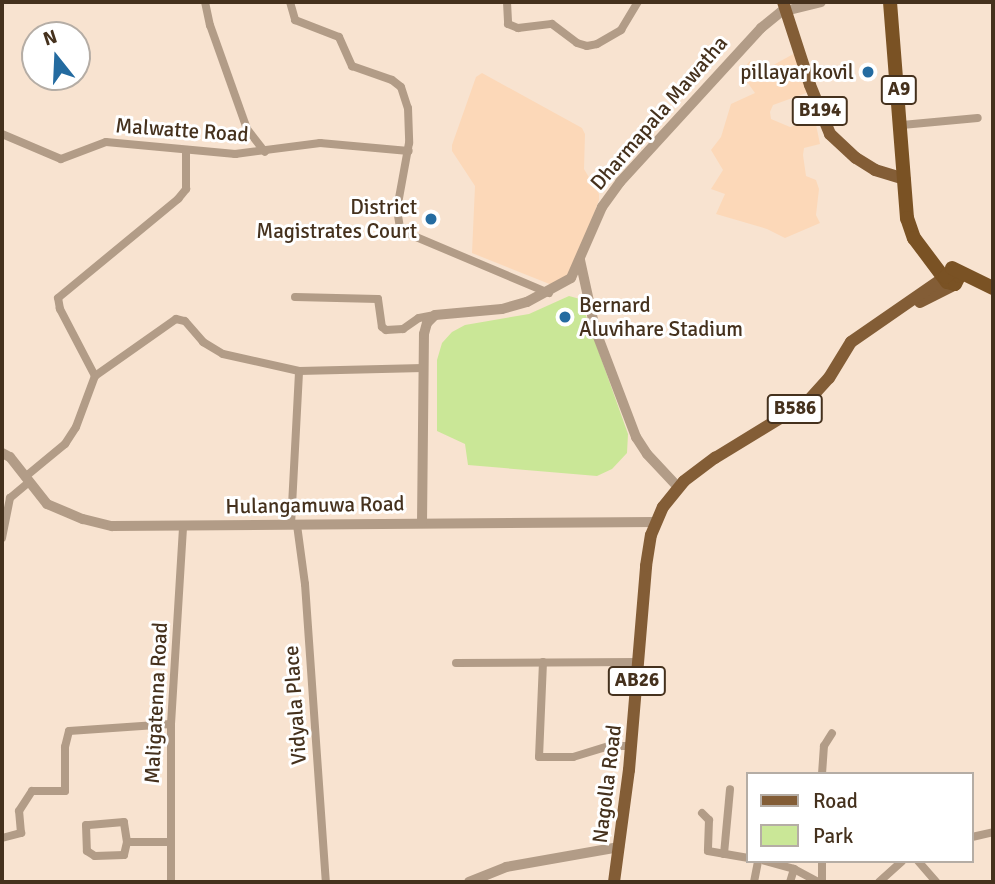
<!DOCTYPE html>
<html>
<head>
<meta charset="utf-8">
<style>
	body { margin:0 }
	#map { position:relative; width:995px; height:884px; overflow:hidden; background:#f8e3d0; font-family:Signika,sans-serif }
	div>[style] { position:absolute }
	.built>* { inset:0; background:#fcd8b8 }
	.green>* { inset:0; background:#cae797 }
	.minor>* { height:8px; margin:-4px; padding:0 4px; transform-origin:4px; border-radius:4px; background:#b29c87 }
	.tertiary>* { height:10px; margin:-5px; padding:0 5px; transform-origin:5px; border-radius:5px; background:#b29c87 }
	.primary>* { height:12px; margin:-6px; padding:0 6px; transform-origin:6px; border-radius:6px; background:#835d36 }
	.trunk>* { height:14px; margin:-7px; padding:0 7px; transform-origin:7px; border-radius:7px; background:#7a5224 }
	.dots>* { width:19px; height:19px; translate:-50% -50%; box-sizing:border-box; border:4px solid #fff; border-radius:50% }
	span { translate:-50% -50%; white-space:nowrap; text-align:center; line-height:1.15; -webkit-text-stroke:6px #fff; paint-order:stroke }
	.shield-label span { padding:2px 5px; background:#fff; border:2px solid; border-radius:5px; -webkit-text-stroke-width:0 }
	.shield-label { font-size:19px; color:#45311d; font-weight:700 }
	.poi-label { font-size:21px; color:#45311d }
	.right { translate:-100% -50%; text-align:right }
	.left { translate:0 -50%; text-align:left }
	.street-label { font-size:21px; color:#45311d }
	.frame { position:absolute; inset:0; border:4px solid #45311d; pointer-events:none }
	.legend { position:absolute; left:746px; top:772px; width:228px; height:91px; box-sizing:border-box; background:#fff; border:2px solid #b5ada5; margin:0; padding:9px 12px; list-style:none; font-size:21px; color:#45311d }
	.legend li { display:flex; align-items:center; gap:14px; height:35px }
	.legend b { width:35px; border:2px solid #b5ada5 }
	.north { position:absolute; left:21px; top:21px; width:70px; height:70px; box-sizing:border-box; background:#fff; border:2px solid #b5ada5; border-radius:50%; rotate:342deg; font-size:19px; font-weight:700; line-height:28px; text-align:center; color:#45311d }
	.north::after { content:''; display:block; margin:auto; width:24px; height:32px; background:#246ba0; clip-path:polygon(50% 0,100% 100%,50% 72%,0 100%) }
</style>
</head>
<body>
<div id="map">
	<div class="built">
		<i style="clip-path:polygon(797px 52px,809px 92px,773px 105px,770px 112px,771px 119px,790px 127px,815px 120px,820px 144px,804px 148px,803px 155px,806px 176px,816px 180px,819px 189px,816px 215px,820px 223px,785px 238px,767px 229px,716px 214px,725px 194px,711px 189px,723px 170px,711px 150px,721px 137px,731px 104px,755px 93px,740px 72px,750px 61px,759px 73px)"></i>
		<i style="clip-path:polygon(482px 73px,582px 128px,585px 134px,584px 169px,599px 194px,599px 200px,572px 274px,552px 285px,472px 253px,475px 186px,452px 151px,452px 145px,476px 77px)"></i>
	</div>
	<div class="green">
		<i style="clip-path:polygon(569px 296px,580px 299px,628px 434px,627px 453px,612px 469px,597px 476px,468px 465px,465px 444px,437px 431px,437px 360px,442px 343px,452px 332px,465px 325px,529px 314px)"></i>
	</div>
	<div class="minor">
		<i style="left:205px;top:2px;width:24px;rotate:78deg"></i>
		<i style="left:210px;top:25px;width:110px;rotate:70.4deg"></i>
		<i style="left:247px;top:129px;width:29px;rotate:52deg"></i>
		<i style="left:290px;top:2px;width:19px;rotate:74deg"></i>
		<i style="left:295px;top:20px;width:47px;rotate:21.1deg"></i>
		<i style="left:339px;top:37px;width:32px;rotate:66deg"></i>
		<i style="left:352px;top:66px;width:42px;rotate:19.3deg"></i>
		<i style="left:392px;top:80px;width:11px;rotate:38deg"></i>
		<i style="left:401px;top:87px;width:22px;rotate:72deg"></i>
		<i style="left:408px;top:108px;width:35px;rotate:88deg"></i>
		<i style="left:409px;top:143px;width:67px;rotate:100.3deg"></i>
		<i style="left:397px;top:209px;width:18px;rotate:81deg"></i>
		<i style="left:400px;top:227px;width:11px;rotate:38deg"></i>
		<i style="left:409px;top:234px;width:152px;rotate:22.9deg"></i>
		<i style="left:507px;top:2px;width:22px;rotate:87deg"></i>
		<i style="left:508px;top:24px;width:11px;rotate:22deg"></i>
		<i style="left:518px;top:28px;width:34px;rotate:-7deg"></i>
		<i style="left:552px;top:24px;width:31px;rotate:37deg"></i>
		<i style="left:577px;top:43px;width:10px;rotate:17deg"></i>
		<i style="left:587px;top:46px;width:10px;rotate:-11deg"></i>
		<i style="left:597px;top:44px;width:28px;rotate:-30deg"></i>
		<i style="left:621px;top:30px;width:33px;rotate:-59deg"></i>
		<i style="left:902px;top:125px;width:76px;rotate:-5.3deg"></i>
		<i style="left:2px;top:134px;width:64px;rotate:23deg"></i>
		<i style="left:61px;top:159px;width:48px;rotate:-20.7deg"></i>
		<i style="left:106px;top:142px;width:130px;rotate:5.3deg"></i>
		<i style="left:235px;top:154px;width:86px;rotate:-7.4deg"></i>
		<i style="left:320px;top:143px;width:89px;rotate:5.1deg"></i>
		<i style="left:295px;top:297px;width:83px;rotate:1.4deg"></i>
		<i style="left:378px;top:299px;width:28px;rotate:82deg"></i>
		<i style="left:382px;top:327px;width:5px;rotate:37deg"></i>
		<i style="left:386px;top:330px;width:17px;rotate:-3deg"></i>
		<i style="left:403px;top:329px;width:19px;rotate:-35deg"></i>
		<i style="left:419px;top:318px;width:16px;rotate:-11deg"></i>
		<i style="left:95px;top:376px;width:76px;rotate:-117.6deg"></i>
		<i style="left:60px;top:309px;width:11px;rotate:-100deg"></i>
		<i style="left:58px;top:298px;width:156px;rotate:-39.5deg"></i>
		<i style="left:178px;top:199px;width:13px;rotate:-51deg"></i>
		<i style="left:186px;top:189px;width:37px;rotate:-90deg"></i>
		<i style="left:25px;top:477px;width:52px;rotate:-39.5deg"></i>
		<i style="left:65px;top:444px;width:20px;rotate:-57deg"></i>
		<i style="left:76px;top:427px;width:54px;rotate:-69.6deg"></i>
		<i style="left:95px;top:376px;width:99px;rotate:-35.1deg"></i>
		<i style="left:176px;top:319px;width:9px;rotate:13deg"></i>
		<i style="left:185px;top:321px;width:28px;rotate:49deg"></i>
		<i style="left:203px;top:342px;width:23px;rotate:31deg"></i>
		<i style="left:223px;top:354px;width:78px;rotate:12.6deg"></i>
		<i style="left:299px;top:371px;width:124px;rotate:-1.4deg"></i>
		<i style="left:291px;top:525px;width:154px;rotate:-87deg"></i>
		<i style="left:297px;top:525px;width:60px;rotate:82.3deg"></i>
		<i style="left:305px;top:584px;width:299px;rotate:86deg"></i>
		<i style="left:2px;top:538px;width:41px;rotate:-78.7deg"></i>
		<i style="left:10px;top:498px;width:23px;rotate:-40deg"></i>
		<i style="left:543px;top:662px;width:95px;rotate:92.4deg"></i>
		<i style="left:539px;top:757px;width:34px"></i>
		<i style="left:573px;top:757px;width:38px;rotate:-17deg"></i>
		<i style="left:609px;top:746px;width:22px"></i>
		<i style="left:456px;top:663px;width:182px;rotate:-0.3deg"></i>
		<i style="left:822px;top:774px;width:28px;rotate:-86deg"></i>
		<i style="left:824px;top:746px;width:15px;rotate:-58deg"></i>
		<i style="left:702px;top:813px;width:10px;rotate:45deg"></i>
		<i style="left:709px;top:820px;width:31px;rotate:92deg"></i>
		<i style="left:708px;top:851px;width:41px;rotate:9.9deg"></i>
		<i style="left:972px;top:837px;width:22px;rotate:-13deg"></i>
		<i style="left:2px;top:838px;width:20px;rotate:-15deg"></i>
		<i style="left:21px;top:833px;width:22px;rotate:-95deg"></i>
		<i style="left:19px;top:811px;width:24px;rotate:-57deg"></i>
		<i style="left:32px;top:791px;width:33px"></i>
		<i style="left:65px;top:791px;width:44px;rotate:-90deg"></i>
		<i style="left:65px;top:747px;width:16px;rotate:-76deg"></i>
		<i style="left:69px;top:731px;width:102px;rotate:-3.9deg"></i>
		<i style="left:127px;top:842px;width:20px;rotate:-99deg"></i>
		<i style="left:124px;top:822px;width:38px;rotate:175deg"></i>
		<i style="left:86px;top:825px;width:26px;rotate:88deg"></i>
		<i style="left:87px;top:851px;width:9px;rotate:32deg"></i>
		<i style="left:95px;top:856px;width:29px;rotate:-2deg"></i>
		<i style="left:124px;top:855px;width:13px;rotate:-77deg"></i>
		<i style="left:127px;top:842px;width:42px"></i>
		<i style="left:724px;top:854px;width:65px;rotate:-84.7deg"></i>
		<i style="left:765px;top:861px;width:30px;rotate:15deg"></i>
		<i style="left:794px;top:869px;width:14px;rotate:107deg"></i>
		<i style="left:822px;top:861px;width:21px;rotate:90deg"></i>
		<i style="left:918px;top:861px;width:28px;rotate:49deg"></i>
		<i style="left:794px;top:869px;width:27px;rotate:28deg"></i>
		<i style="left:171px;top:882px;width:158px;rotate:-90deg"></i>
		<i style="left:171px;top:724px;width:198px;rotate:-86.5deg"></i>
		<i style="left:754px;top:882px;width:21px;rotate:-79deg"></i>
		<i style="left:879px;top:882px;width:31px;rotate:-42deg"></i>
	</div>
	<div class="tertiary">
		<i style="left:580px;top:260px;width:71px;rotate:77.7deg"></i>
		<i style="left:595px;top:329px;width:116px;rotate:69.2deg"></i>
		<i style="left:636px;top:437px;width:20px;rotate:57deg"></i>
		<i style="left:647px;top:454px;width:45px;rotate:46.8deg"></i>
		<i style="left:2px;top:453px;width:9px;rotate:27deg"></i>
		<i style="left:10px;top:457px;width:60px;rotate:51.8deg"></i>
		<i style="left:47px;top:504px;width:39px;rotate:23deg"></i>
		<i style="left:83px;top:519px;width:30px;rotate:14deg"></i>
		<i style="left:112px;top:526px;width:544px;rotate:-0.42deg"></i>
		<i style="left:422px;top:523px;width:189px;rotate:-89.4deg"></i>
		<i style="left:424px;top:334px;width:11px;rotate:-75deg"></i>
		<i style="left:427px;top:323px;width:11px;rotate:-45deg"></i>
		<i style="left:435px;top:315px;width:67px;rotate:-5.1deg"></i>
		<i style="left:502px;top:309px;width:26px;rotate:-16deg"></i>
		<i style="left:527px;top:302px;width:50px;rotate:-28.6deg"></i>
		<i style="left:571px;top:278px;width:77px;rotate:-66.4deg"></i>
		<i style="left:602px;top:207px;width:31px;rotate:-54deg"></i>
		<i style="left:620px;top:182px;width:209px;rotate:-47.5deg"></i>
		<i style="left:761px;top:28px;width:26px;rotate:-39deg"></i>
		<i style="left:781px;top:12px;width:41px;rotate:-14deg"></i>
		<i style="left:469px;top:882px;width:40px;rotate:-22deg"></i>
		<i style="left:506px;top:867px;width:115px;rotate:-10deg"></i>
	</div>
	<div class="primary">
		<i style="left:783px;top:2px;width:87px;rotate:72deg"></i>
		<i style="left:810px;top:85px;width:53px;rotate:67.8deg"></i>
		<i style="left:830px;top:134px;width:35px;rotate:43deg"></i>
		<i style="left:856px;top:158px;width:22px;rotate:32deg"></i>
		<i style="left:875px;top:170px;width:31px;rotate:17deg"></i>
		<i style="left:920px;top:302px;width:39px;rotate:-27deg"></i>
		<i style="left:614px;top:882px;width:113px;rotate:-82.4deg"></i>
		<i style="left:629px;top:770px;width:205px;rotate:-85.2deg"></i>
		<i style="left:646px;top:566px;width:31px;rotate:-81deg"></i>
		<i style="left:651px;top:535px;width:30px;rotate:-67deg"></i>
		<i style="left:663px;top:507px;width:33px;rotate:-51deg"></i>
		<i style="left:684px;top:481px;width:39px;rotate:-37deg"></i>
		<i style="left:715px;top:458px;width:109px;rotate:-31.5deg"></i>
		<i style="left:808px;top:401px;width:31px;rotate:-48deg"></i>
		<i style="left:829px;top:378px;width:42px;rotate:-58.6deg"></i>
		<i style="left:851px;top:342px;width:114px;rotate:-34.7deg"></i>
	</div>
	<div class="trunk">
		<i style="left:890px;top:2px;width:217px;rotate:85.5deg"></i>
		<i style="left:907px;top:218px;width:21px;rotate:71deg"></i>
		<i style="left:914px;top:238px;width:55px;rotate:53.1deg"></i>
		<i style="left:947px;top:282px;width:8px;rotate:14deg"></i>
		<i style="left:955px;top:284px;width:9px;rotate:-63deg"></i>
		<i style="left:959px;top:276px;width:8px;rotate:-140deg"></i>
		<i style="left:953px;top:271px;width:10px;rotate:143deg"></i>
		<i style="left:952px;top:268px;width:46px;rotate:26deg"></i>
	</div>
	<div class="dots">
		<i style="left:868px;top:72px;background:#246ba0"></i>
		<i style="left:431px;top:219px;background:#246ba0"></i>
		<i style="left:565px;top:317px;background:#246ba0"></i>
	</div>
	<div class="shield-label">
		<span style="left:899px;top:90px">A9</span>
		<span style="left:820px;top:111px">B194</span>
		<span style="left:795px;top:409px">B586</span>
		<span style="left:637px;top:681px">AB26</span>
	</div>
	<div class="poi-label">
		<span class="right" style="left:854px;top:72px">pillayar kovil</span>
		<span class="right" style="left:417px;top:219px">District<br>Magistrates Court</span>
		<span class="left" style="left:579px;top:317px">Bernard<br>Aluvihare Stadium</span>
	</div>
	<div class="street-label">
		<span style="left:659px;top:113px;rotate:-49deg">Dharmapala Mawatha</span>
		<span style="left:182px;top:130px;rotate:4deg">Malwatte Road</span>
		<span style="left:315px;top:505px;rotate:-1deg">Hulangamuwa Road</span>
		<span style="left:156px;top:703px;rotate:-87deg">Maligatenna Road</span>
		<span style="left:295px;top:705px;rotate:-94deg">Vidyala Place</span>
		<span style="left:607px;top:784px;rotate:-83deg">Nagolla Road</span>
	</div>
	<div class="frame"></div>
	<ul class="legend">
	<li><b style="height:9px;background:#835d36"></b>Road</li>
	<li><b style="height:19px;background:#cae797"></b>Park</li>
	</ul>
	<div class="north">N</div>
</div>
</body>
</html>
